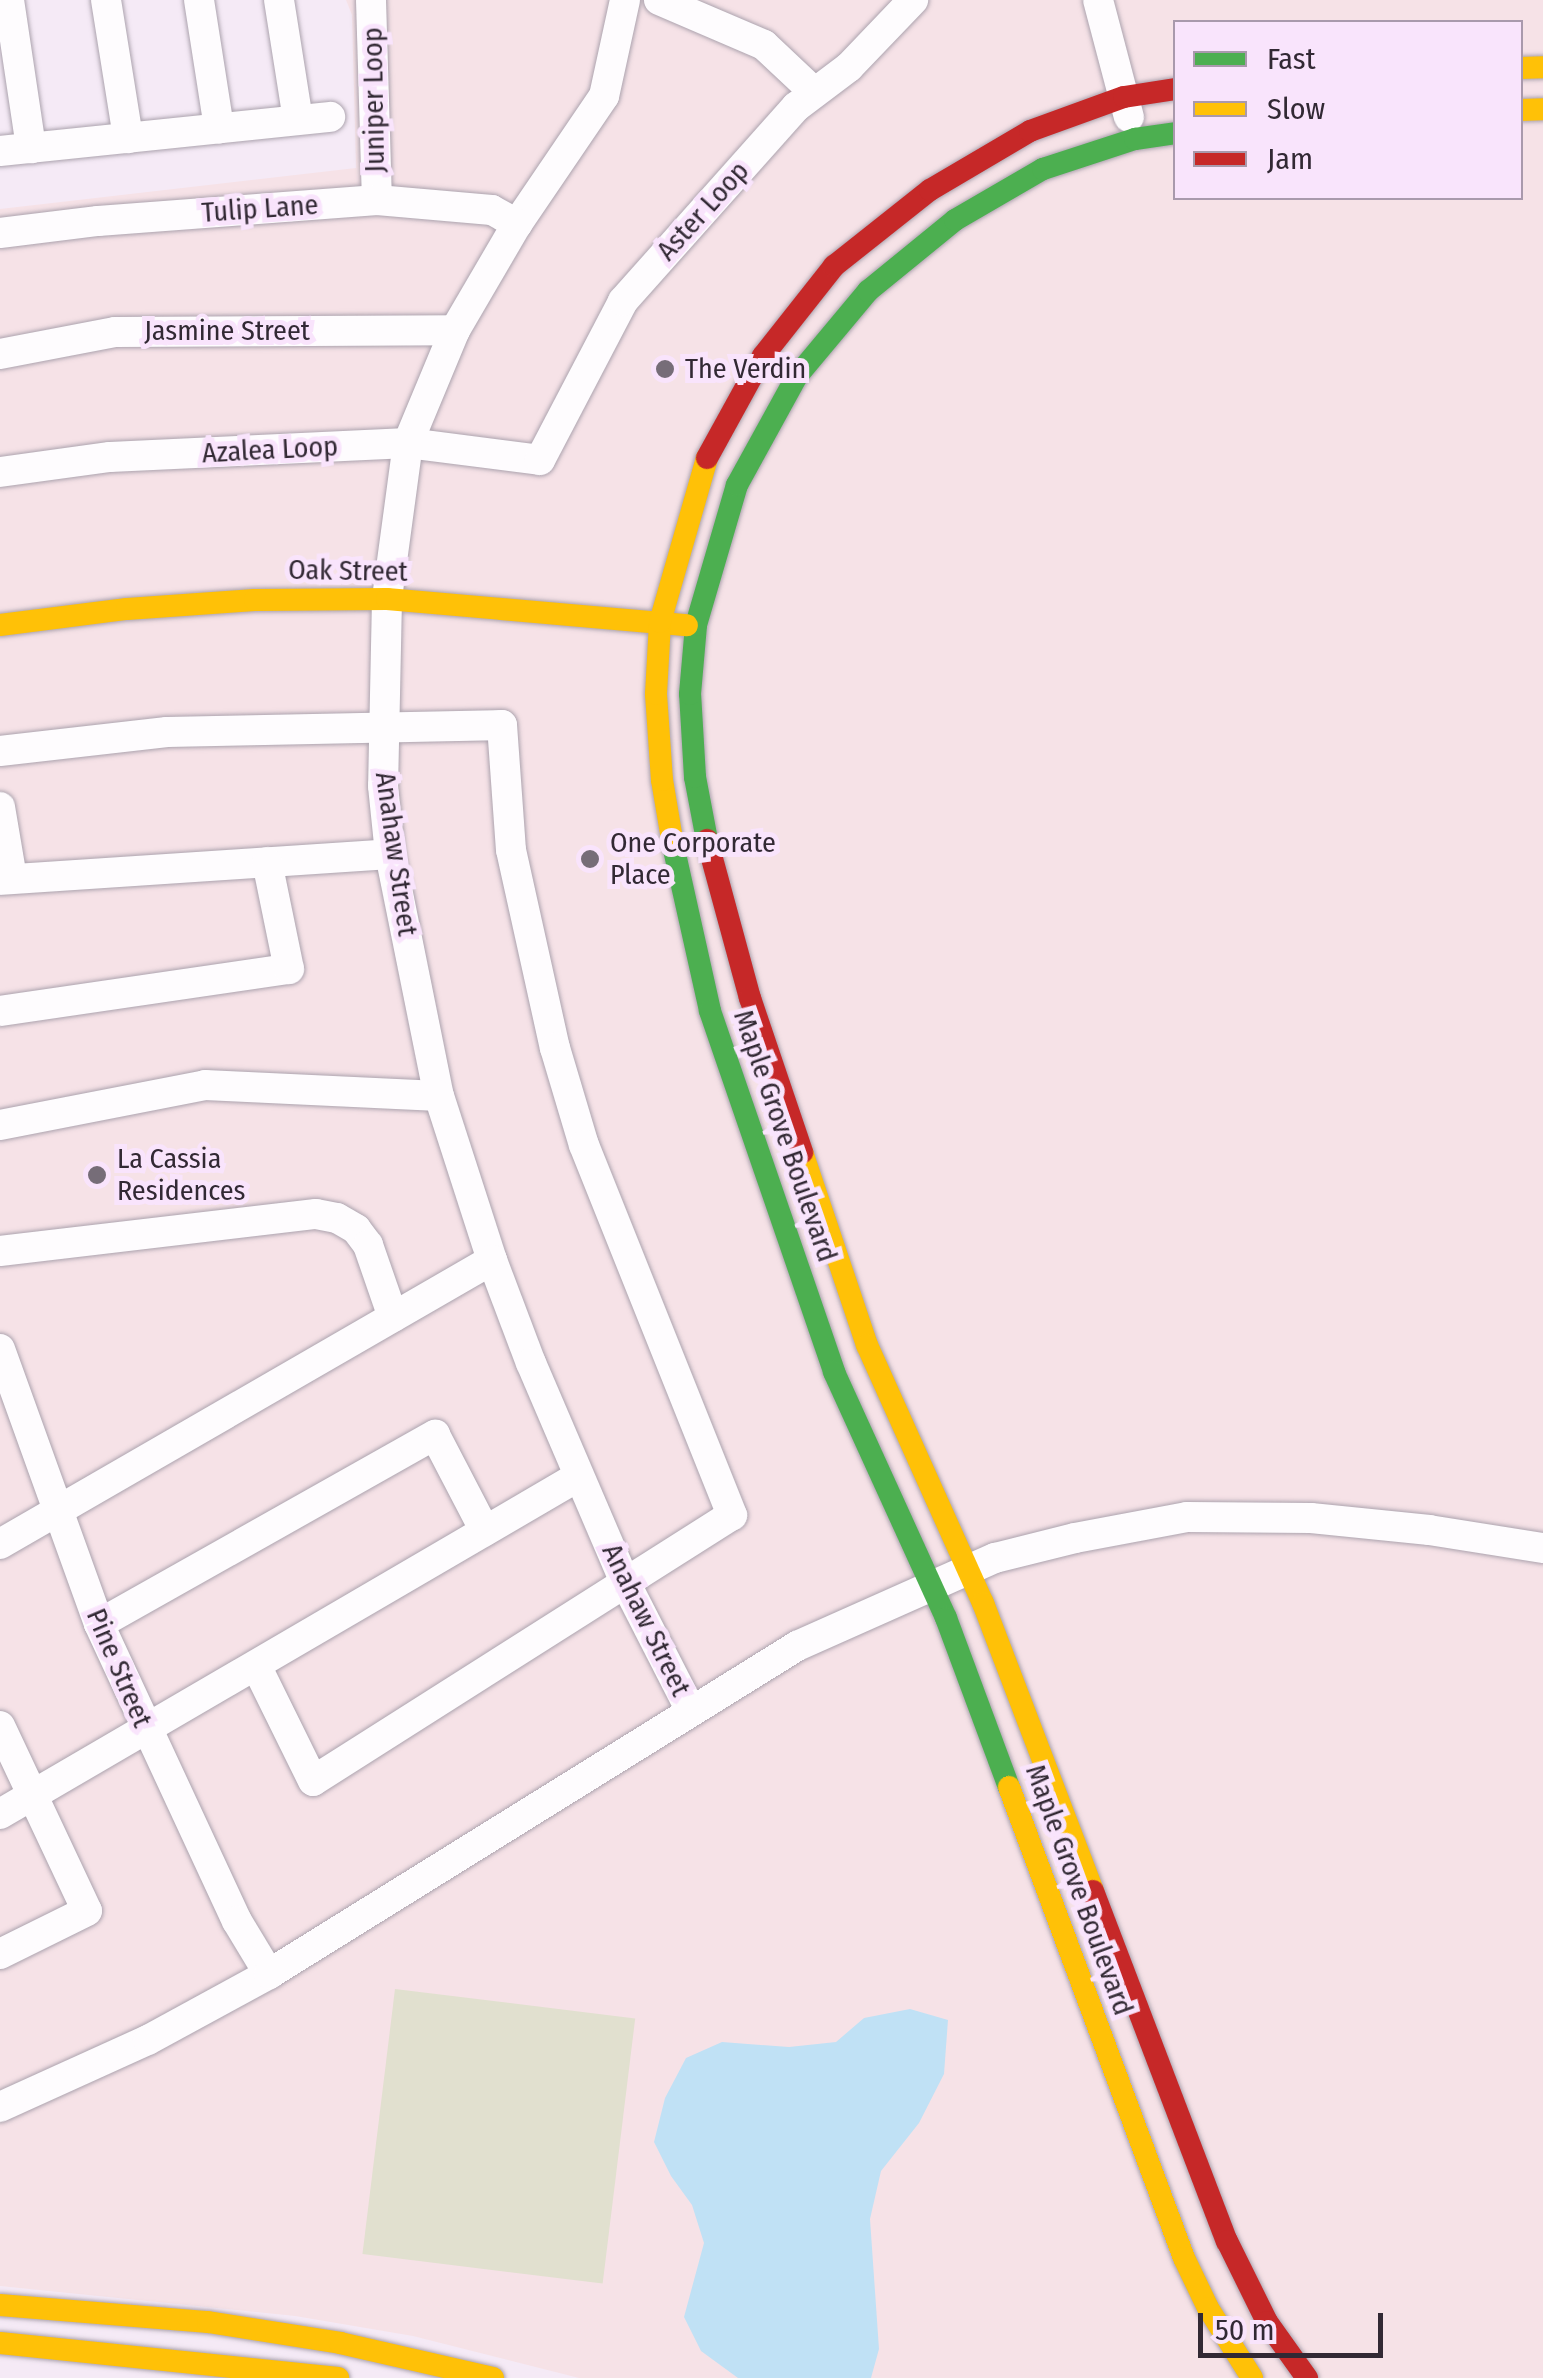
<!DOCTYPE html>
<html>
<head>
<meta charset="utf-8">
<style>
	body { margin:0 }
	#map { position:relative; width:1543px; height:2378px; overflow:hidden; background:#f5eaf6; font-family:"Fira Sans Condensed",sans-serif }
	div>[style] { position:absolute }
	.commercial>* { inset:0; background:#f6e2e7 }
	.green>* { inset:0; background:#e1e0cf; transform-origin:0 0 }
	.water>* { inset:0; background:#c0e1f5 }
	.roads { filter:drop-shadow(0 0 2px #aca3ae) drop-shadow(0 0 2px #aca3ae) }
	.street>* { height:30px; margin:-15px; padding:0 15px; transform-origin:15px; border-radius:15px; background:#fefcfe }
	.fast>* { height:22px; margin:-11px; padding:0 11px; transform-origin:11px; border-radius:11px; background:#4caf50 }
	.slow>* { height:22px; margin:-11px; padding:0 11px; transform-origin:11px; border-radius:11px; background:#ffc107 }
	.jam>* { height:22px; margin:-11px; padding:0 11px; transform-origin:11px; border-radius:11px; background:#c62828 }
	.dots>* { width:28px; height:28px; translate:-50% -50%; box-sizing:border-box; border:5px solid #f9e4fc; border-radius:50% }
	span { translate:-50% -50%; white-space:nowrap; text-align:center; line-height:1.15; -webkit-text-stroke:10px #f9e4fc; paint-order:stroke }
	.street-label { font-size:28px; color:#322934 }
	.poi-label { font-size:28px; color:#322934 }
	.left { translate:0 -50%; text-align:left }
	.legend { position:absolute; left:1173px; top:20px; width:350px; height:180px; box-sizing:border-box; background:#f9e4fc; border:2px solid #a999ac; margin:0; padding:12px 18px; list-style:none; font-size:30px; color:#322934 }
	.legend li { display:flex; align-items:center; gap:20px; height:50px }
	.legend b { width:50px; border:2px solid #a999ac }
	.scale { position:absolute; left:1198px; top:2313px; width:185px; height:45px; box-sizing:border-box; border:5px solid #322934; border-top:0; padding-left:12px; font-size:30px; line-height:35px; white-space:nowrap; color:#322934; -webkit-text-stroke:8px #f9e4fc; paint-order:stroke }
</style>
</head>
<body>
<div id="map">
	<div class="commercial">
		<i style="clip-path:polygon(evenodd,346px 0,1543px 0,1543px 2378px,579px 2378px,413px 2336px,295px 2316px,0 2286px,0 209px,356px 168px,352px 15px,346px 0,1176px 22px,1520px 22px,1520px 198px,1176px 198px,1176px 22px)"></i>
	</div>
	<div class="green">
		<i style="left:395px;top:1989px;width:242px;height:267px;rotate:7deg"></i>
	</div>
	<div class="water">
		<i style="clip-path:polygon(910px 2009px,948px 2020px,944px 2074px,919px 2123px,881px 2171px,870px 2219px,879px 2349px,871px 2378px,738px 2378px,701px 2351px,684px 2317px,704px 2243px,692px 2205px,671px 2176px,654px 2142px,665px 2098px,686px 2058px,722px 2042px,789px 2047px,836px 2042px,864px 2018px)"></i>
	</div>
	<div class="roads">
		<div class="street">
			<i style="left:9px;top:0;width:150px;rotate:81.5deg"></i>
			<i style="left:106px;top:0;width:140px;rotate:80.9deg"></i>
			<i style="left:199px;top:0;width:130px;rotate:81.1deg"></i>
			<i style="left:279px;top:0;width:121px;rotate:81deg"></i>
			<i style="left:371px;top:0;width:200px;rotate:88.3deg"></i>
			<i style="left:625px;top:0;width:98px;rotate:102.3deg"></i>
			<i style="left:604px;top:96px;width:155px;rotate:124.2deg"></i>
			<i style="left:517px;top:224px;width:123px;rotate:120.3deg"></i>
			<i style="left:455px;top:330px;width:122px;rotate:112.6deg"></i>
			<i style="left:408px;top:443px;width:157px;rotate:97.7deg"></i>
			<i style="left:387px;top:599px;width:187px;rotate:91.2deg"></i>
			<i style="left:383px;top:786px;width:68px;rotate:84.1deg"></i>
			<i style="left:390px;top:854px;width:247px;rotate:78.6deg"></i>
			<i style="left:439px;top:1096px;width:172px;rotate:72.1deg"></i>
			<i style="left:492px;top:1260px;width:110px;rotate:69.3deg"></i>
			<i style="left:531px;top:1363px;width:238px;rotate:66.8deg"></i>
			<i style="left:625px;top:1582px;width:145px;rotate:62.9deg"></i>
			<i style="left:659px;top:0;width:114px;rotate:23.2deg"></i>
			<i style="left:764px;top:45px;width:67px;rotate:43.2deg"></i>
			<i style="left:1098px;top:0;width:121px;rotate:75.2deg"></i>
			<i style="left:0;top:151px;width:332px;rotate:-5.9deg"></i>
			<i style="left:0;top:233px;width:99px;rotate:-7deg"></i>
			<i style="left:98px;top:221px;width:280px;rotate:-4.3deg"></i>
			<i style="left:377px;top:200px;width:115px;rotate:5deg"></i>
			<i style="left:492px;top:210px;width:29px;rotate:29deg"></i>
			<i style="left:0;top:354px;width:117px;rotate:-10.8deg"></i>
			<i style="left:115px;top:332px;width:340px;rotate:-0.3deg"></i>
			<i style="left:0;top:472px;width:111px;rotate:-7.8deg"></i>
			<i style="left:110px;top:457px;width:298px;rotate:-2.7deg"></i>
			<i style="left:408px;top:443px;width:133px;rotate:7.3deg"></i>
			<i style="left:540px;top:460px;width:179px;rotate:-62.4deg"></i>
			<i style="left:623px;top:301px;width:260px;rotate:-48.3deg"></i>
			<i style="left:796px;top:107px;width:66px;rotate:-37deg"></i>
			<i style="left:849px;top:67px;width:93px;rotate:-46.3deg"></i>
			<i style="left:0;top:751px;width:168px;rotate:-6.5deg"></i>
			<i style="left:167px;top:732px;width:335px;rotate:-1.2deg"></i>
			<i style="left:502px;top:725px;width:125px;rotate:85.9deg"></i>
			<i style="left:511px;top:850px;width:203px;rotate:77.5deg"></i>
			<i style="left:555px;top:1048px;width:101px;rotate:73.4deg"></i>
			<i style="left:584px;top:1145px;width:399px;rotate:68.2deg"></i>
			<i style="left:732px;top:1515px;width:496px;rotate:147.6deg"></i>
			<i style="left:313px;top:1781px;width:127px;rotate:-116.2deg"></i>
			<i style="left:0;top:807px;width:72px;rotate:80.4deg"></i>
			<i style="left:0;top:880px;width:391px;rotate:-3.8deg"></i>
			<i style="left:0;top:1011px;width:292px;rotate:-8.3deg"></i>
			<i style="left:289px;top:969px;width:109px;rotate:-101.6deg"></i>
			<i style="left:0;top:1125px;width:209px;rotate:-11deg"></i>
			<i style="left:205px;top:1085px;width:234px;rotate:2.7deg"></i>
			<i style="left:0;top:1251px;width:318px;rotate:-6.7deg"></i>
			<i style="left:316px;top:1214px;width:21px;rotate:11deg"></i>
			<i style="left:337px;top:1218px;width:22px;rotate:30deg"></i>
			<i style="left:356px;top:1229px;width:20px;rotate:53deg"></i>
			<i style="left:368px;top:1245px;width:76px;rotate:70.9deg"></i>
			<i style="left:0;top:1349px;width:292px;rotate:70.2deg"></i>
			<i style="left:99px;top:1624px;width:327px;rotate:65.1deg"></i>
			<i style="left:237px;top:1921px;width:62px;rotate:58.9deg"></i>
			<i style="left:0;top:1544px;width:568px;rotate:-30deg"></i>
			<i style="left:99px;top:1624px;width:386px;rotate:-29.4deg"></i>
			<i style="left:435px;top:1435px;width:108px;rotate:62.5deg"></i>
			<i style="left:0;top:1726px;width:204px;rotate:64.8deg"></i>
			<i style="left:87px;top:1911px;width:97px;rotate:153.7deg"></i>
			<i style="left:0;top:1814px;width:670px;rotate:-30.27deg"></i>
			<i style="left:0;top:2107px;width:162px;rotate:-24.4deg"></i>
			<i style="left:148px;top:2040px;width:138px;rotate:-28.6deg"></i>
			<i style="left:269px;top:1974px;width:622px;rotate:-31.85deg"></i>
			<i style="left:797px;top:1646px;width:217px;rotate:-24deg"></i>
			<i style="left:995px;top:1558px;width:82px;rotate:-14deg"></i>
			<i style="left:1075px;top:1538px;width:114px;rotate:-10.6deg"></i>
			<i style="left:1187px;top:1517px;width:124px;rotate:0.5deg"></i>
			<i style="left:1311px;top:1518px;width:119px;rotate:5.8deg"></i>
			<i style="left:1429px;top:1530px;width:115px;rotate:9deg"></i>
		</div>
		<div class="fast">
			<i style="left:707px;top:840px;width:64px;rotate:-100.8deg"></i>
			<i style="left:695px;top:777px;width:83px;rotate:-93.4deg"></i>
			<i style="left:690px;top:694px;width:69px;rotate:-85deg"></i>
			<i style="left:696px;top:625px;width:146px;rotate:-73.7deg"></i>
			<i style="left:737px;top:485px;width:124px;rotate:-61.2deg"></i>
			<i style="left:797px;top:376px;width:111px;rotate:-50.1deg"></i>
			<i style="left:868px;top:291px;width:112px;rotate:-39.2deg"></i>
			<i style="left:955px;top:220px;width:102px;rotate:-30.1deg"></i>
			<i style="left:1043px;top:169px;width:97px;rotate:-18.1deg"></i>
			<i style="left:1135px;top:139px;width:41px;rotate:-8.3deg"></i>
			<i style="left:673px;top:845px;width:170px;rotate:77.4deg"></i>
			<i style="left:710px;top:1011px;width:382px;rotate:71deg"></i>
			<i style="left:834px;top:1372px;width:270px;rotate:65.5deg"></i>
			<i style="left:946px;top:1618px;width:180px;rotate:69.6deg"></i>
		</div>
		<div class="slow">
			<i style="left:1520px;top:68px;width:23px;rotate:-2deg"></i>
			<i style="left:1520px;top:110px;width:23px;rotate:-2deg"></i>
			<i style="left:0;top:625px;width:128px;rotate:-7.2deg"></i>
			<i style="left:127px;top:609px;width:128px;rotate:-4deg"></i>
			<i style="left:255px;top:600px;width:132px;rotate:-0.4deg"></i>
			<i style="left:387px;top:599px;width:301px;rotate:5deg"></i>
			<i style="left:673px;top:845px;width:66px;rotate:-99.6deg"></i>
			<i style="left:662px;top:780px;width:86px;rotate:-94deg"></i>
			<i style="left:656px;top:694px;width:72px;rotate:-86.8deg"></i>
			<i style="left:660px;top:622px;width:171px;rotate:-74deg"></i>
			<i style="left:802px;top:1152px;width:204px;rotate:71.4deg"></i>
			<i style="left:867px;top:1345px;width:283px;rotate:65.8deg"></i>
			<i style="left:983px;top:1603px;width:308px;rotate:69.1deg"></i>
			<i style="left:1009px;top:1787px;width:502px;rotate:69.62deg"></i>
			<i style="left:1184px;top:2258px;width:55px;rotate:64.4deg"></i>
			<i style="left:1208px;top:2308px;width:83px;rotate:57.8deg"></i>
			<i style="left:0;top:2305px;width:209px;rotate:4.7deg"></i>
			<i style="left:208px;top:2322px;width:134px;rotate:9deg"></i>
			<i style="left:340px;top:2343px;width:157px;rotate:12.9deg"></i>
			<i style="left:0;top:2343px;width:340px;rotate:5.9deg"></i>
		</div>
		<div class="jam">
			<i style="left:707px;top:458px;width:116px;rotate:-61.2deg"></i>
			<i style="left:763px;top:356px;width:115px;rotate:-51.7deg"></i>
			<i style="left:834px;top:266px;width:122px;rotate:-38.4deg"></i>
			<i style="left:930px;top:190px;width:116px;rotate:-30.5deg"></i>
			<i style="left:1030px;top:131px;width:100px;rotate:-19.9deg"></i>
			<i style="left:1124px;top:97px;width:53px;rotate:-8.7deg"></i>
			<i style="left:707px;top:840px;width:164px;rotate:74.8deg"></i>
			<i style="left:750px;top:998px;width:163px;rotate:71.3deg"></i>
			<i style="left:1093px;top:1891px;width:375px;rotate:69.1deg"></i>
			<i style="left:1227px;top:2241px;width:90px;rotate:63.7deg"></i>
			<i style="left:1267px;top:2322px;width:69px;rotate:54.5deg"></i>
		</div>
	</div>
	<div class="dots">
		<i style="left:665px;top:369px;background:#766d78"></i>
		<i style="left:590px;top:859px;background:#766d78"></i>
		<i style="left:97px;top:1175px;background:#766d78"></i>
	</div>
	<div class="street-label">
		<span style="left:374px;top:100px;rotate:-91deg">Juniper Loop</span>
		<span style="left:260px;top:209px;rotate:-4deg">Tulip Lane</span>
		<span style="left:703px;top:211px;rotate:-48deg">Aster Loop</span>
		<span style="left:227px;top:331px">Jasmine Street</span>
		<span style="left:270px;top:450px;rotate:-3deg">Azalea Loop</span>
		<span style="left:348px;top:571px;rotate:1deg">Oak Street</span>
		<span style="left:396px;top:854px;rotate:82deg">Anahaw Street</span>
		<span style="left:785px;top:1136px;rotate:71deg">Maple Grove Boulevard</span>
		<span style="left:646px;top:1620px;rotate:64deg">Anahaw Street</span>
		<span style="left:119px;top:1668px;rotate:67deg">Pine Street</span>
		<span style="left:1079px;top:1890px;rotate:70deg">Maple Grove Boulevard</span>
	</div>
	<div class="poi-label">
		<span class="left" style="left:685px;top:369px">The Verdin</span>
		<span class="left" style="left:610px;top:859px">One Corporate<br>Place</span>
		<span class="left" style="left:117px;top:1175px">La Cassia<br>Residences</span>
	</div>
	<ul class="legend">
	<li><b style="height:12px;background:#4caf50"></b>Fast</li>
	<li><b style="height:12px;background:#ffc107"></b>Slow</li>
	<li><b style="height:12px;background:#c62828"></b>Jam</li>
	</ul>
	<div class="scale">50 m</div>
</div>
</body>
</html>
